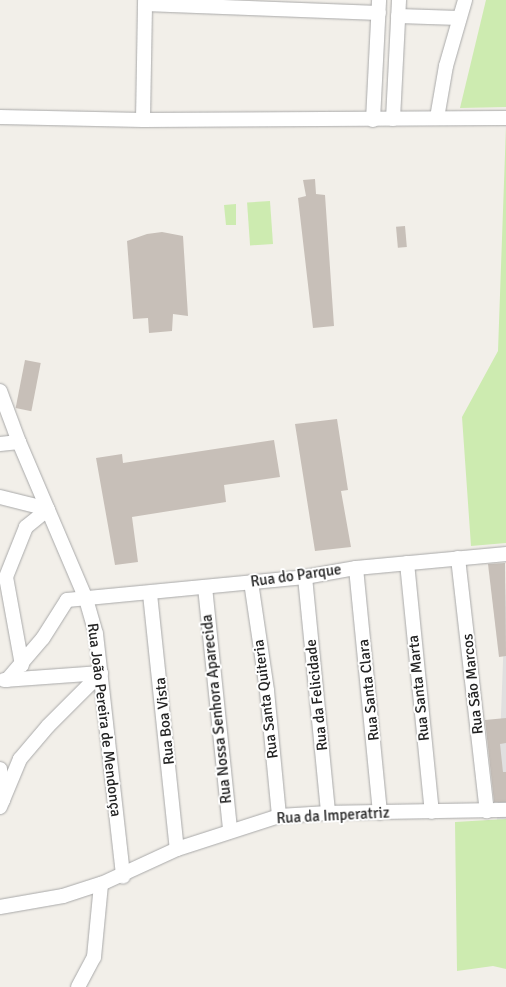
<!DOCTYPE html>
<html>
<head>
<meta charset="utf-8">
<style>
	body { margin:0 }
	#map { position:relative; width:506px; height:987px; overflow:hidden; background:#f2efe9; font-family:Signika,sans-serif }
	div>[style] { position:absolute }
	.residential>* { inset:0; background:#e0dfdf }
	.grass>* { inset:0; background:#cdebb0; transform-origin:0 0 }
	.building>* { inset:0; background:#c7bfb8; transform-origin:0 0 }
	.roads { filter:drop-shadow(0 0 1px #a9a9a9) drop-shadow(0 0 1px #a9a9a9) }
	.minor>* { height:14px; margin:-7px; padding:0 7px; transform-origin:7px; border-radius:7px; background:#fff }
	span { translate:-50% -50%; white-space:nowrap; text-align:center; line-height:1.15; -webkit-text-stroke:4px #fff; paint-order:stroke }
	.street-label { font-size:15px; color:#222 }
</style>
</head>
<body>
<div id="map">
	<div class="residential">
		<i style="clip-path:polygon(506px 583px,506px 819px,497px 820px)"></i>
	</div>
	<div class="grass">
		<i style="clip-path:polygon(486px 0,506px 0,506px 107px,460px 108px)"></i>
		<i style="clip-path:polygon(506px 126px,506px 543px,471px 546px,462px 417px,498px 351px)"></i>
		<i style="left:270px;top:201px;width:43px;height:23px;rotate:86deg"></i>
		<i style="clip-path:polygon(236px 204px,236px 225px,226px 225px,224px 205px)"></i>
		<i style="clip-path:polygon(506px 819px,506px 969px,493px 966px,457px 971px,455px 822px)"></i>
	</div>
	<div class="building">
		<i style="clip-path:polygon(315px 179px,316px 194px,325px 195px,334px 326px,313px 328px,298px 198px,306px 196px,303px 180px)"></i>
		<i style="left:405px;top:226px;width:21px;height:9px;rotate:85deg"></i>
		<i style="clip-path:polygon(162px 232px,183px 236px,188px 316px,173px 314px,172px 331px,149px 333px,148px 318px,133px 319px,127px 241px,147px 234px)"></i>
		<i style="left:25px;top:360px;width:16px;height:49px;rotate:11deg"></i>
		<i style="clip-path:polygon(337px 419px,348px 490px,341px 491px,351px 547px,315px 551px,295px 424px)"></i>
		<i style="clip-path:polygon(274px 440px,280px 477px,224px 485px,226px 502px,132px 517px,138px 562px,115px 565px,96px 458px,122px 454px,123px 463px)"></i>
		<i style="clip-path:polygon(505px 563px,506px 656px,499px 657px,488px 564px)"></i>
		<i style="clip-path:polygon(506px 718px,506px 743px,500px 744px,503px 772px,506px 772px,506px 802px,494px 802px,485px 720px)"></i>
	</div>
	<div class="roads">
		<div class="minor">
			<i style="left:145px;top:4px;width:234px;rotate:2.2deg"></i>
			<i style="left:398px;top:16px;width:61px;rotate:1.9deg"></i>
			<i style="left:0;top:117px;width:143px;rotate:1.2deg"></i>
			<i style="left:143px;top:120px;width:363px;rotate:-0.3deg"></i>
			<i style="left:437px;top:118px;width:53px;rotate:-80.2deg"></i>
			<i style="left:446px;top:66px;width:69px;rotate:-73.9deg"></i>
			<i style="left:393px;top:119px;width:119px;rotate:-87.1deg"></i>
			<i style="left:143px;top:120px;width:120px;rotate:-89deg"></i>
			<i style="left:373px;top:120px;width:120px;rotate:-87.1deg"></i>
			<i style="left:0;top:391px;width:54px;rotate:69.6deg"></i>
			<i style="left:19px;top:442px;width:171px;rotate:66.9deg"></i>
			<i style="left:86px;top:599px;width:36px;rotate:74deg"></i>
			<i style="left:96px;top:634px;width:244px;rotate:83.6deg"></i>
			<i style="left:0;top:444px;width:19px;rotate:-6deg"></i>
			<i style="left:0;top:497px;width:49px;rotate:14deg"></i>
			<i style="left:458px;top:558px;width:255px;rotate:83.5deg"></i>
			<i style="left:407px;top:563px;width:250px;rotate:84.3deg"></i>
			<i style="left:356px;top:568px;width:246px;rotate:84.4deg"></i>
			<i style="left:305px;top:577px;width:237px;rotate:84.4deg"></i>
			<i style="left:251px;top:582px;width:110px;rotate:81.6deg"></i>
			<i style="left:267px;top:691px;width:126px;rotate:84.5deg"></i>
			<i style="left:205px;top:587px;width:244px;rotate:84.1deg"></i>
			<i style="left:150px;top:594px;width:256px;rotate:84deg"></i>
			<i style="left:22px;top:665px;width:89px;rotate:-100.3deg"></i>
			<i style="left:6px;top:577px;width:54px;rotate:-68.2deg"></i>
			<i style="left:26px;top:527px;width:28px;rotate:-39deg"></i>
			<i style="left:4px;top:680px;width:97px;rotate:-4.1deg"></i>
			<i style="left:7px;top:680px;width:55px;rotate:-49.4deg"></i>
			<i style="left:43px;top:638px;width:45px;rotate:-57.7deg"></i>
			<i style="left:67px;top:600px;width:239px;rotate:-5.5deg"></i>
			<i style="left:305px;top:577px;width:52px;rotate:-10deg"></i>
			<i style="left:356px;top:568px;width:151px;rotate:-5.3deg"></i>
			<i style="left:0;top:769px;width:31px;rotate:84deg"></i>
			<i style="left:0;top:807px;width:52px;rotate:-67.4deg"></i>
			<i style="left:20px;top:759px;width:43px;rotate:-49.7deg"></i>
			<i style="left:48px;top:726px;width:75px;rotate:-45deg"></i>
			<i style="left:0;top:907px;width:64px;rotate:-9.9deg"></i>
			<i style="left:63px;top:896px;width:40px;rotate:-18deg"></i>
			<i style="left:101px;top:884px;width:84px;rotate:-24.7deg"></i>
			<i style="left:177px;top:849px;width:107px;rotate:-17.9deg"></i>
			<i style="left:279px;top:816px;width:49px;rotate:-3.5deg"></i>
			<i style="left:328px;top:813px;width:178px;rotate:-1deg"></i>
			<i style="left:78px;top:987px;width:34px;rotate:-62deg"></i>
			<i style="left:94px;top:957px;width:73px;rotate:-84.5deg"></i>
		</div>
	</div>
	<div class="street-label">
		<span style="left:296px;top:576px;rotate:-8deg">Rua do Parque</span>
		<span style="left:473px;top:684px;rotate:-96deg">Rua São Marcos</span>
		<span style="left:419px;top:688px;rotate:-96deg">Rua Santa Marta</span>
		<span style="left:369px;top:690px;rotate:-96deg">Rua Santa Clara</span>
		<span style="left:317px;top:695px;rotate:-96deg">Rua da Felicidade</span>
		<span style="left:266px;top:699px;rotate:-97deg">Rua Santa Quiteria</span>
		<span style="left:217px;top:709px;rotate:-96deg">Rua Nossa Senhora Aparecida</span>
		<span style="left:104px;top:720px;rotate:83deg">Rua João Pereira de Mendonça</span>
		<span style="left:165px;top:721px;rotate:-96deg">Rua Boa Vista</span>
		<span style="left:333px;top:816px;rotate:-3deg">Rua da Imperatriz</span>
	</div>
</div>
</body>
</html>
